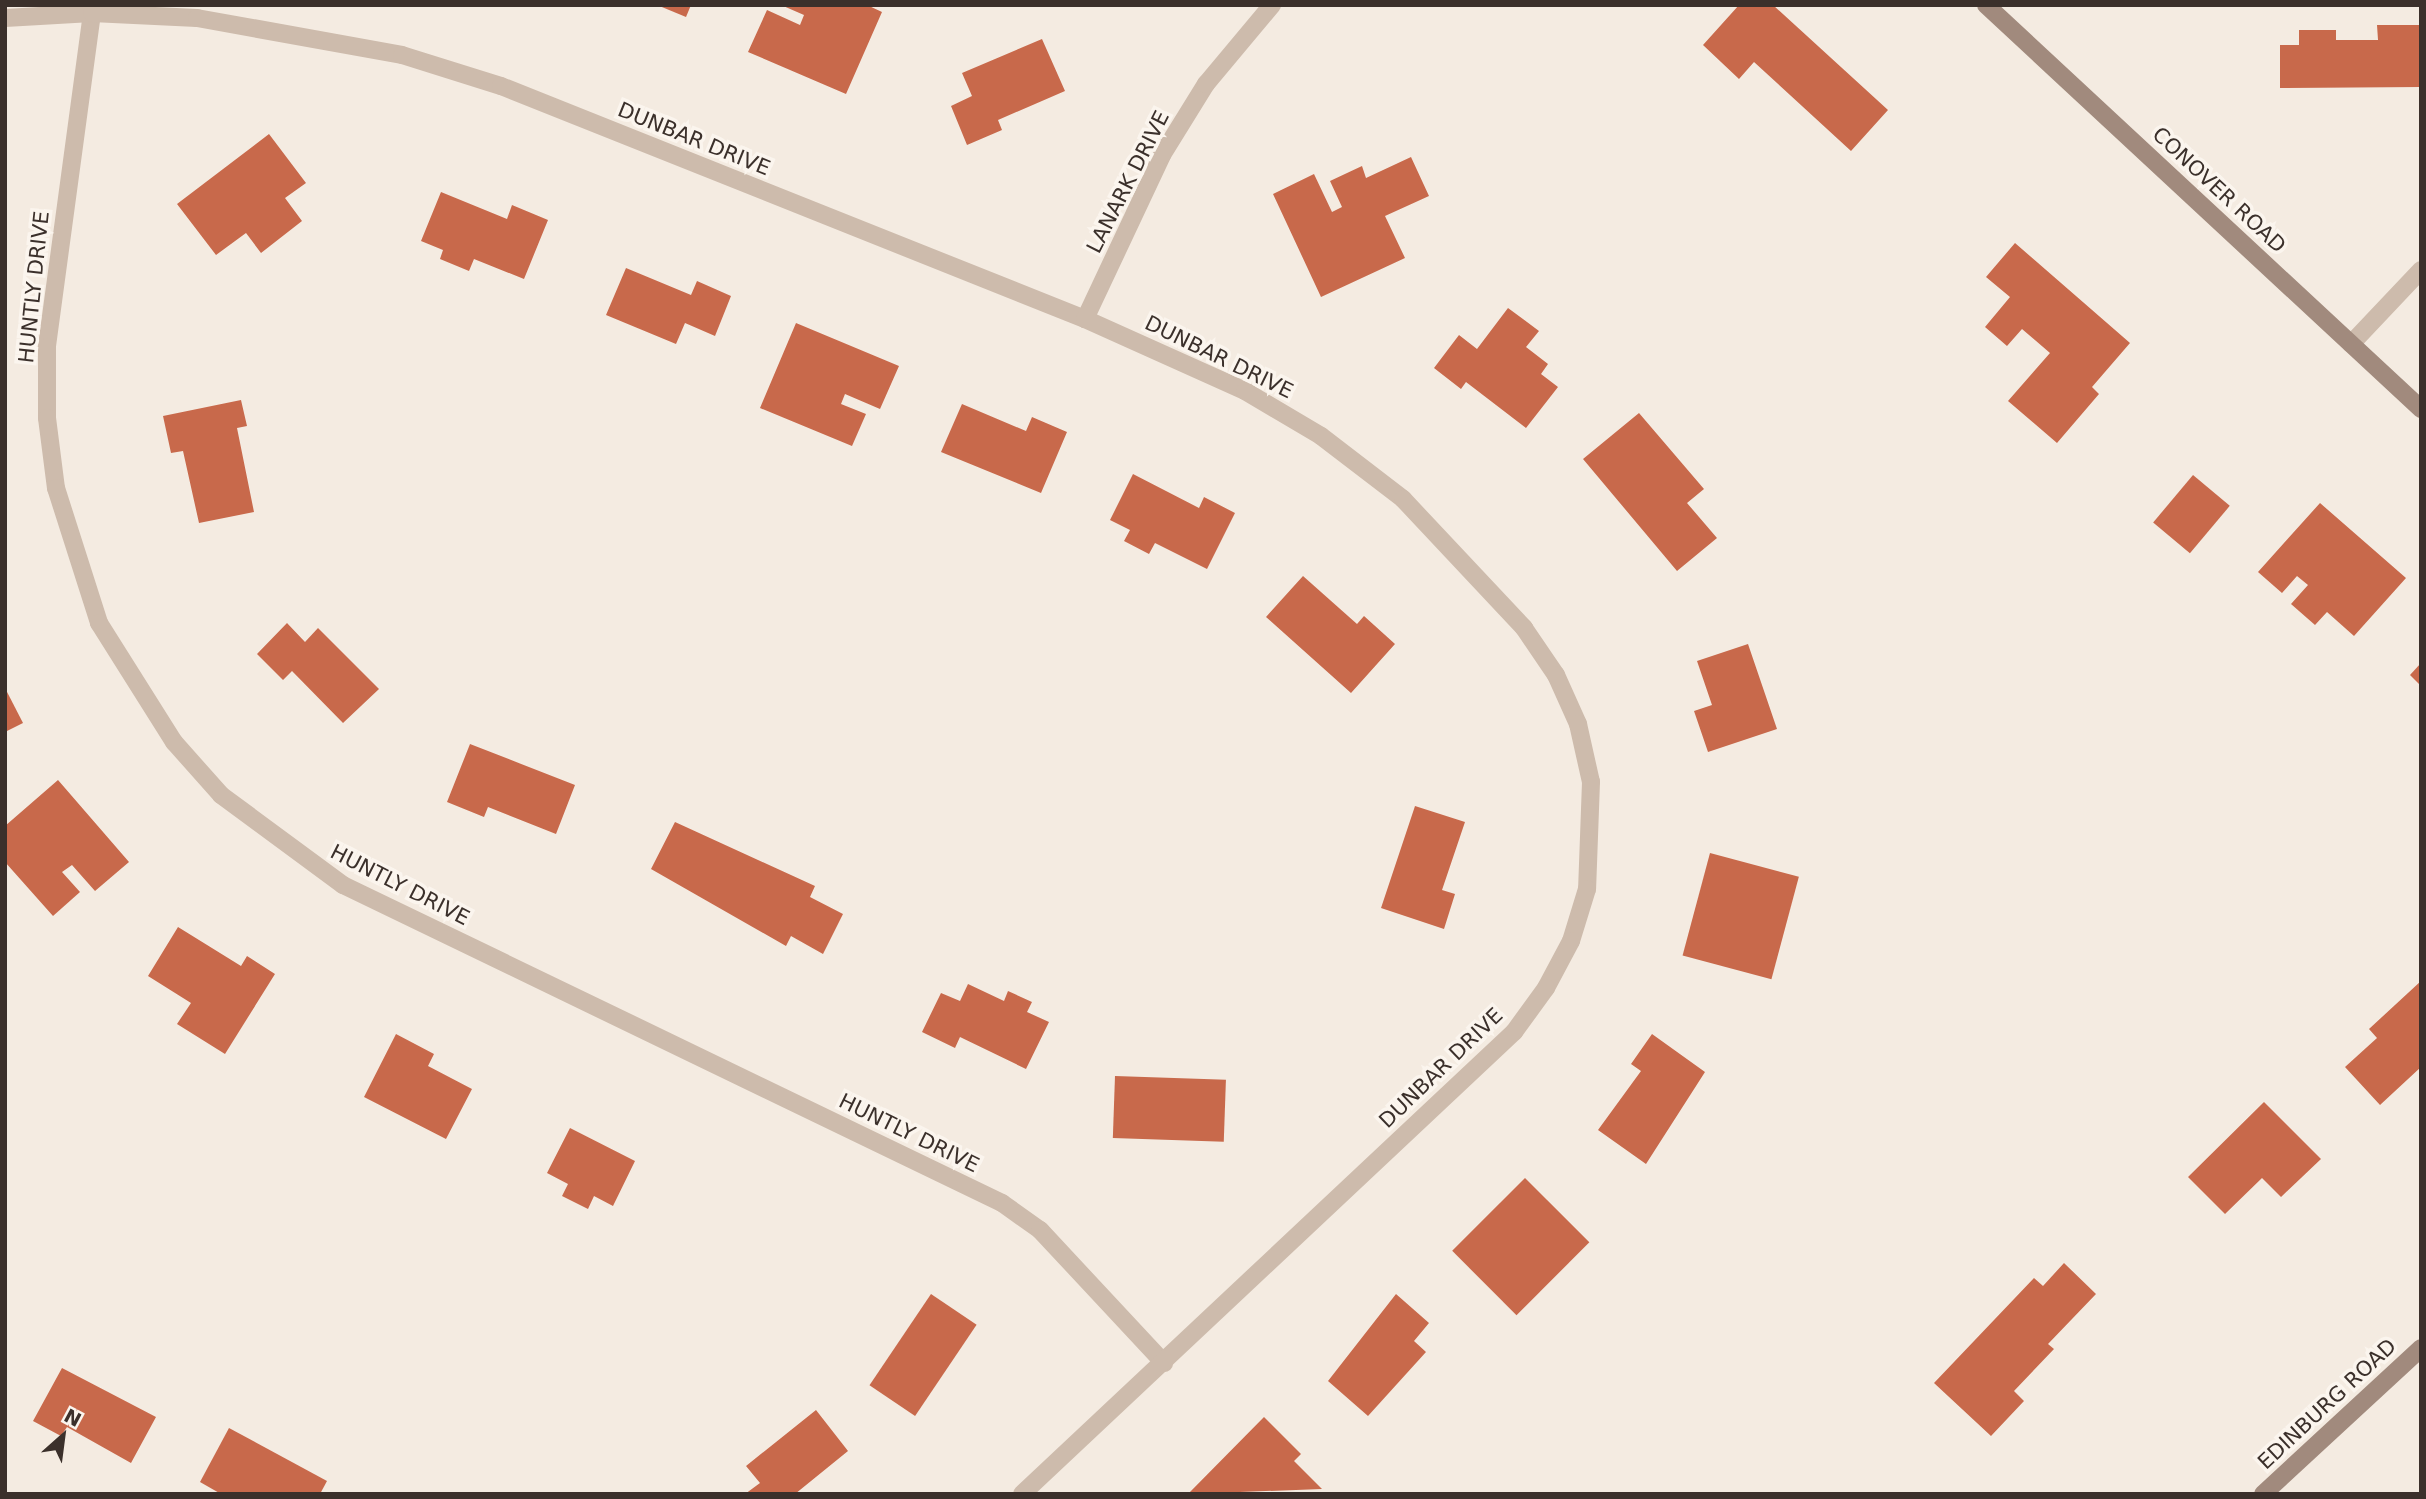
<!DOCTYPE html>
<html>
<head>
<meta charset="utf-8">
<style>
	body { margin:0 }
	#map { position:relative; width:2426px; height:1499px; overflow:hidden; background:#f4ebe1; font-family:"DejaVu Sans",sans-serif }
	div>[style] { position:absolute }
	.building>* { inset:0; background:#c8694b; transform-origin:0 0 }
	.street>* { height:18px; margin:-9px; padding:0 9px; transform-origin:9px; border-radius:9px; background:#cdbbac }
	.secondary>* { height:18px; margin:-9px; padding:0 9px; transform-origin:9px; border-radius:9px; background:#a18a7d }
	span { translate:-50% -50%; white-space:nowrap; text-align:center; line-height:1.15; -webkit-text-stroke:7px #fbf5ee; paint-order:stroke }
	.street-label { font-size:21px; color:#3b302b }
	.frame { position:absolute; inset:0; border:7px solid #3b302b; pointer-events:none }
	.north { position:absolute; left:28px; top:1401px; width:70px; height:70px; -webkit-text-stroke:5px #fbf5ee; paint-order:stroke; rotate:28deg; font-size:19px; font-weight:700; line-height:28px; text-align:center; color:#3b302b }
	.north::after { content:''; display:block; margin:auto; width:24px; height:32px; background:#3b302b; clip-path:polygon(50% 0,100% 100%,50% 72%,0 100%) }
</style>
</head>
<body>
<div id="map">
	<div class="building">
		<i style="clip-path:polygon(657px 5px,691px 5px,686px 17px)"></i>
		<i style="clip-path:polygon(781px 5px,867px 5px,882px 12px,846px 94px,748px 52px,767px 10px,800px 25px,804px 15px)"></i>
		<i style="clip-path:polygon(1739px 5px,1773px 5px,1888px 110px,1851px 151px,1754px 62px,1739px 79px,1703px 45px)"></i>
		<i style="clip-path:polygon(2377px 25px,2421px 25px,2421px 87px,2280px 88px,2280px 45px,2299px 45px,2299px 30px,2336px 30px,2336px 40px,2378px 40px)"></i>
		<i style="clip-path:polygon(1042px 39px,1065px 91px,998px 120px,1002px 130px,967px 145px,951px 106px,972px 96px,962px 73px)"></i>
		<i style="clip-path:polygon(269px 134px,306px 183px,285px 198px,302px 221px,261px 253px,246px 233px,216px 255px,177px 204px)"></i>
		<i style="clip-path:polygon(1411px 157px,1429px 196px,1385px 216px,1405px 258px,1321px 297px,1273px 194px,1314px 174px,1332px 212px,1342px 207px,1330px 181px,1362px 166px,1366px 178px)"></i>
		<i style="clip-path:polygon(441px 192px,507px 219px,512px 205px,548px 220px,524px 279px,474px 259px,469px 271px,440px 259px,443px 250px,421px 241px)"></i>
		<i style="clip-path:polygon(2015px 243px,2130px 343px,2092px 387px,2099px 394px,2057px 443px,2008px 401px,2050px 353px,2022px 329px,2007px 346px,1985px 327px,2010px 297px,1986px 277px)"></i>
		<i style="clip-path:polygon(626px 268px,691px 295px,697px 281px,731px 296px,715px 336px,685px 323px,676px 344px,606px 315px)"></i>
		<i style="clip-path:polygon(1508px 308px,1539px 331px,1526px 347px,1548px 364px,1541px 374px,1558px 387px,1526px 428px,1466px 382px,1461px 389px,1434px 368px,1459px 335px,1477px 349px)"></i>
		<i style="clip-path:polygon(796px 323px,899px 366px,880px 409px,845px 394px,841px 404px,866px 414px,852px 446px,760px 408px)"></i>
		<i style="clip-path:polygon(241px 400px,247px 426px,237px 428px,254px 512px,199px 523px,183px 451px,171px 453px,163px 416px)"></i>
		<i style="clip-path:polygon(962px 404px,1026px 431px,1032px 417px,1067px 432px,1041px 493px,941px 452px)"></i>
		<i style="clip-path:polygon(1639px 413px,1704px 489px,1687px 503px,1717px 538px,1677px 571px,1583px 459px)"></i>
		<i style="clip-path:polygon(1133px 474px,1199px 508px,1204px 497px,1235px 513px,1207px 569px,1155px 543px,1149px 554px,1124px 541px,1130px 530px,1110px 520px)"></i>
		<i style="left:2193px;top:475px;width:48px;height:62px;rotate:40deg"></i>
		<i style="clip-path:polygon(2320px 503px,2406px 578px,2354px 636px,2327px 612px,2315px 625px,2291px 604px,2308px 585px,2297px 576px,2282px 593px,2258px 572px)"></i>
		<i style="clip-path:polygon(1303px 576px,1357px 624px,1364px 616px,1395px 644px,1351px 693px,1266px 617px)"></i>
		<i style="clip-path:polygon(287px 623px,305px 642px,318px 628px,379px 689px,343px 723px,292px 671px,283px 680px,257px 654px)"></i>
		<i style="clip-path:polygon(1748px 644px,1777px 729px,1708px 752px,1694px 711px,1712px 705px,1697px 661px)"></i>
		<i style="clip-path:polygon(2421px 663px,2421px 686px,2410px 675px)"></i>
		<i style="clip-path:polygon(5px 688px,23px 723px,5px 732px)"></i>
		<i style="clip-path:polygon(470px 744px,575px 785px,556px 834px,488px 807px,484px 817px,447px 802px)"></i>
		<i style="clip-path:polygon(58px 780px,129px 862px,95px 891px,72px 865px,62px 872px,80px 892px,53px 916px,5px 862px,5px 826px)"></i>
		<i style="clip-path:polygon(1415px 806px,1465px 822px,1442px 890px,1455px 894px,1444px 929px,1381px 908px)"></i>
		<i style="clip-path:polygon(675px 822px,815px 886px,810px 897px,843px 914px,823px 954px,791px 936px,786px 946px,651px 869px)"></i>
		<i style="left:1710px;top:853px;width:92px;height:106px;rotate:15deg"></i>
		<i style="clip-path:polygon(178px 927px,241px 966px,247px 956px,275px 974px,225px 1054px,177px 1024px,191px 1003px,148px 976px)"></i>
		<i style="clip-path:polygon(2421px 981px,2421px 1067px,2380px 1105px,2345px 1067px,2377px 1038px,2369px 1029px)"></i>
		<i style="clip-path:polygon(968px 984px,1004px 1001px,1008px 991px,1032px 1002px,1027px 1012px,1049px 1022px,1026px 1069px,960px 1037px,955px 1048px,922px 1032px,941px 993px,960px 1001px)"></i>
		<i style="clip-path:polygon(396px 1034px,434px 1054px,428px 1066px,472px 1089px,446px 1139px,364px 1097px)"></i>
		<i style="clip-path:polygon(1652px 1034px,1705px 1072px,1646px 1164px,1598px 1130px,1641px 1071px,1631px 1064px)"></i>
		<i style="left:1115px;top:1076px;width:111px;height:62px;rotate:2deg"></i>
		<i style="clip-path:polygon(2264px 1102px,2321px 1159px,2281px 1197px,2262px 1178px,2225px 1214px,2188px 1177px)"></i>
		<i style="clip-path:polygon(570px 1128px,635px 1161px,613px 1206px,594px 1196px,588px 1209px,562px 1196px,568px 1184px,547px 1173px)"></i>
		<i style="left:1525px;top:1178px;width:91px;height:103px;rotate:45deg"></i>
		<i style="clip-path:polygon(2064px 1263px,2096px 1294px,2048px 1344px,2054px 1349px,2014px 1391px,2024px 1401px,1991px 1436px,1934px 1383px,2034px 1278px,2043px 1286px)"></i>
		<i style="left:931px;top:1294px;width:55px;height:110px;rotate:34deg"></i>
		<i style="clip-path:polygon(1396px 1294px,1429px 1323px,1414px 1341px,1426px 1352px,1368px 1416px,1328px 1381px)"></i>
		<i style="clip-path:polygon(62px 1368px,156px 1417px,131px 1463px,67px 1427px,61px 1436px,33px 1421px)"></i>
		<i style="clip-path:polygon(816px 1410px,848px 1451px,795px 1494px,745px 1494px,760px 1483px,746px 1466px)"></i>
		<i style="clip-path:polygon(1264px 1417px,1301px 1454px,1294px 1461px,1322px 1489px,1188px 1494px)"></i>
		<i style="clip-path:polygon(229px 1428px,327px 1481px,320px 1494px,221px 1494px,200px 1482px)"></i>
	</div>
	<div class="street">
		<i style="left:92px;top:13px;width:337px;rotate:97.7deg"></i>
		<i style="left:47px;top:347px;width:71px;rotate:90deg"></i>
		<i style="left:47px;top:418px;width:71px;rotate:82.7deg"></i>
		<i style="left:56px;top:488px;width:142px;rotate:72.3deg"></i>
		<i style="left:99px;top:623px;width:141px;rotate:57.8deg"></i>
		<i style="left:174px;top:742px;width:71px;rotate:48.4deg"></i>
		<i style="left:221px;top:795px;width:152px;rotate:36.4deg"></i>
		<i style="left:343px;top:885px;width:732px;rotate:25.76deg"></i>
		<i style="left:1002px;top:1203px;width:47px;rotate:35.4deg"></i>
		<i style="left:1040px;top:1230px;width:182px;rotate:47deg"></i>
		<i style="left:5px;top:18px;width:87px;rotate:-3.3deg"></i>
		<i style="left:92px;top:13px;width:105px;rotate:2.7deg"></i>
		<i style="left:197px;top:18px;width:208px;rotate:10.2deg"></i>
		<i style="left:402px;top:55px;width:104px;rotate:17.4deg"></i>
		<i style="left:501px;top:86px;width:629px;rotate:21.75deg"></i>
		<i style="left:1085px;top:319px;width:175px;rotate:24.2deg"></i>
		<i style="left:1245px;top:391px;width:88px;rotate:30.6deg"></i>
		<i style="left:1321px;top:436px;width:103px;rotate:37.5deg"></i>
		<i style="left:1403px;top:499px;width:177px;rotate:46.8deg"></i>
		<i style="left:1524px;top:628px;width:57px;rotate:55.8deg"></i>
		<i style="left:1556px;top:675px;width:54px;rotate:65.8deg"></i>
		<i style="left:1578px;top:724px;width:59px;rotate:77.4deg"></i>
		<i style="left:1591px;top:782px;width:107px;rotate:92.1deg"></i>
		<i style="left:1587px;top:889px;width:54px;rotate:107.1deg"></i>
		<i style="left:1571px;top:941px;width:53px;rotate:118deg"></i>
		<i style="left:1546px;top:988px;width:54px;rotate:126deg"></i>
		<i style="left:1514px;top:1032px;width:675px;rotate:136.8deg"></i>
		<i style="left:1085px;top:319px;width:181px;rotate:-64.8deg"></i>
		<i style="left:1162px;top:155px;width:84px;rotate:-58.2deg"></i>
		<i style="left:1206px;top:84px;width:103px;rotate:-50.1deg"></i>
		<i style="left:2351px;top:344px;width:102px;rotate:-46.6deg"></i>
	</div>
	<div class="secondary">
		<i style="left:1986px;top:5px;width:594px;rotate:42.88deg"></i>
		<i style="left:2263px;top:1494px;width:215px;rotate:-42.7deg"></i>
	</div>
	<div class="street-label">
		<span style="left:694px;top:139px;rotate:22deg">DUNBAR DRIVE</span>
		<span style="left:1128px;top:182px;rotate:-63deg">LANARK DRIVE</span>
		<span style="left:2219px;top:190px;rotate:43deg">CONOVER ROAD</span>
		<span style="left:34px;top:287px;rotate:-84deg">HUNTLY DRIVE</span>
		<span style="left:1219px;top:357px;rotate:26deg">DUNBAR DRIVE</span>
		<span style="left:400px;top:885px;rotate:27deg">HUNTLY DRIVE</span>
		<span style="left:1441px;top:1068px;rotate:-44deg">DUNBAR DRIVE</span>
		<span style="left:909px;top:1133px;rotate:26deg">HUNTLY DRIVE</span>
		<span style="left:2327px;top:1404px;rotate:-43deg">EDINBURG ROAD</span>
	</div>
	<div class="frame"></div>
	<div class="north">N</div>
</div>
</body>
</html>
